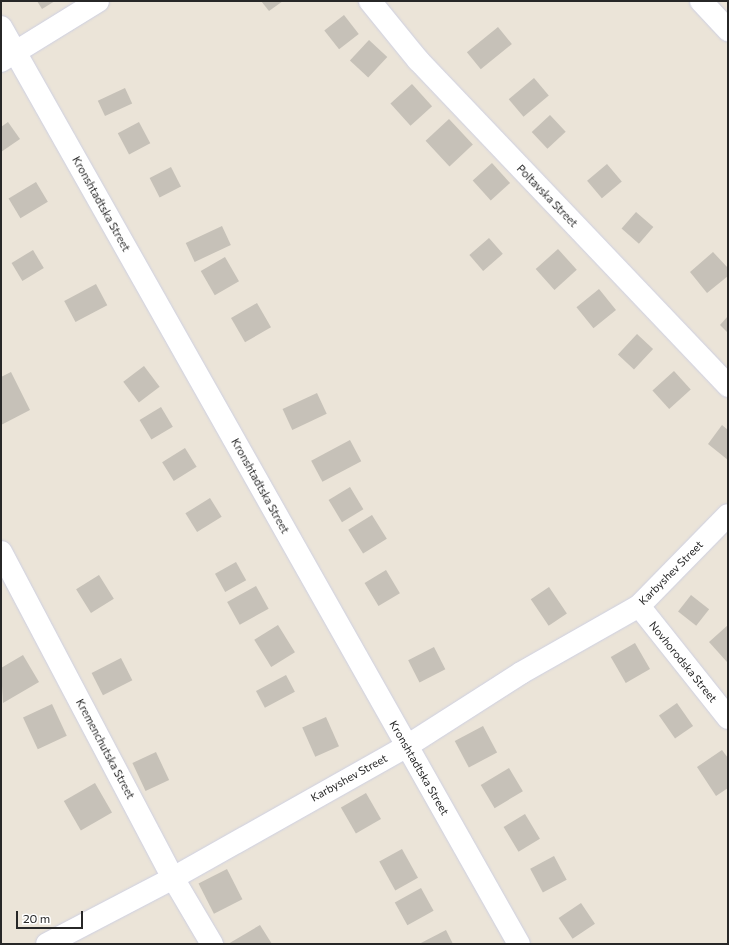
<!DOCTYPE html>
<html>
<head>
<meta charset="utf-8">
<style>
	body { margin:0 }
	#map { position:relative; width:729px; height:945px; overflow:hidden; background:#ebe4d8; font-family:Commissioner,sans-serif }
	div>[style] { position:absolute }
	.building>* { inset:0; background:#c6c1b8; transform-origin:0 0 }
	.roads { filter:drop-shadow(0 0 1px #cdcfe1) drop-shadow(0 0 1px #cdcfe1) }
	.minor>* { height:22px; margin:-11px; padding:0 11px; transform-origin:11px; border-radius:11px; background:#fff }
	span { translate:-50% -50%; white-space:nowrap; text-align:center; line-height:1.15; -webkit-text-stroke:3.5px #fff; paint-order:stroke }
	.street-label { font-size:11px; color:#272727 }
	.frame { position:absolute; inset:0; border:2px solid #272727; pointer-events:none }
	.scale { position:absolute; left:16px; top:911px; width:67px; height:18px; box-sizing:border-box; border:2px solid #272727; border-top:0; padding-left:5px; font-size:12px; line-height:14px; white-space:nowrap; color:#272727; -webkit-text-stroke:3px #fff; paint-order:stroke }
</style>
</head>
<body>
<div id="map">
	<div class="building">
		<i style="clip-path:polygon(37px 1px,55px 1px,42px 9px)"></i>
		<i style="clip-path:polygon(261px 1px,283px 1px,269px 11px)"></i>
		<i style="left:344px;top:15px;width:24px;height:25px;rotate:52deg"></i>
		<i style="left:498px;top:27px;width:22px;height:40px;rotate:51deg"></i>
		<i style="left:369px;top:40px;width:25px;height:28px;rotate:43deg"></i>
		<i style="left:534px;top:78px;width:23px;height:33px;rotate:50deg"></i>
		<i style="left:412px;top:84px;width:30px;height:29px;rotate:48deg"></i>
		<i style="left:125px;top:88px;width:17px;height:30px;rotate:65deg"></i>
		<i style="left:550px;top:115px;width:23px;height:25px;rotate:47deg"></i>
		<i style="left:449px;top:119px;width:35px;height:32px;rotate:47deg"></i>
		<i style="clip-path:polygon(8px 122px,20px 139px,1px 152px,1px 127px)"></i>
		<i style="left:139px;top:122px;width:24px;height:24px;rotate:62deg"></i>
		<i style="left:492px;top:163px;width:27px;height:26px;rotate:48deg"></i>
		<i style="left:607px;top:164px;width:23px;height:26px;rotate:50deg"></i>
		<i style="left:171px;top:167px;width:22px;height:24px;rotate:63deg"></i>
		<i style="left:36px;top:182px;width:23px;height:32px;rotate:59deg"></i>
		<i style="left:636px;top:212px;width:23px;height:22px;rotate:41deg"></i>
		<i style="left:222px;top:226px;width:21px;height:40px;rotate:65deg"></i>
		<i style="left:489px;top:238px;width:21px;height:26px;rotate:49deg"></i>
		<i style="left:558px;top:249px;width:28px;height:30px;rotate:48deg"></i>
		<i style="left:33px;top:250px;width:21px;height:25px;rotate:59deg"></i>
		<i style="clip-path:polygon(713px 252px,728px 268px,728px 276px,707px 293px,690px 272px)"></i>
		<i style="left:225px;top:257px;width:28px;height:28px;rotate:60deg"></i>
		<i style="left:96px;top:284px;width:24px;height:36px;rotate:62deg"></i>
		<i style="left:599px;top:289px;width:27px;height:29px;rotate:51deg"></i>
		<i style="left:257px;top:303px;width:28px;height:30px;rotate:60deg"></i>
		<i style="clip-path:polygon(728px 316px,728px 333px,720px 325px)"></i>
		<i style="left:637px;top:334px;width:22px;height:28px;rotate:43deg"></i>
		<i style="left:144px;top:366px;width:26px;height:26px;rotate:53deg"></i>
		<i style="left:674px;top:371px;width:25px;height:29px;rotate:48deg"></i>
		<i style="clip-path:polygon(11px 372px,30px 410px,1px 425px,1px 377px)"></i>
		<i style="left:317px;top:393px;width:23px;height:38px;rotate:65deg"></i>
		<i style="left:161px;top:407px;width:23px;height:25px;rotate:59deg"></i>
		<i style="clip-path:polygon(722px 425px,728px 430px,728px 460px,708px 444px)"></i>
		<i style="left:350px;top:440px;width:24px;height:44px;rotate:62deg"></i>
		<i style="left:185px;top:448px;width:22px;height:27px;rotate:58deg"></i>
		<i style="left:350px;top:487px;width:26px;height:25px;rotate:59deg"></i>
		<i style="left:210px;top:498px;width:22px;height:29px;rotate:58deg"></i>
		<i style="left:372px;top:515px;width:28px;height:28px;rotate:58deg"></i>
		<i style="left:236px;top:562px;width:21px;height:24px;rotate:61deg"></i>
		<i style="left:386px;top:570px;width:27px;height:25px;rotate:59deg"></i>
		<i style="left:99px;top:575px;width:28px;height:27px;rotate:58deg"></i>
		<i style="left:256px;top:586px;width:26px;height:33px;rotate:61deg"></i>
		<i style="left:549px;top:587px;width:32px;height:22px;rotate:56deg"></i>
		<i style="left:691px;top:595px;width:23px;height:21px;rotate:38deg"></i>
		<i style="left:278px;top:625px;width:32px;height:28px;rotate:58deg"></i>
		<i style="clip-path:polygon(728px 625px,728px 661px,727px 662px,709px 642px)"></i>
		<i style="left:635px;top:643px;width:30px;height:28px;rotate:60deg"></i>
		<i style="left:434px;top:647px;width:25px;height:29px;rotate:63deg"></i>
		<i style="clip-path:polygon(23px 655px,39px 682px,3px 703px,1px 668px)"></i>
		<i style="left:121px;top:658px;width:25px;height:33px;rotate:63deg"></i>
		<i style="left:286px;top:675px;width:19px;height:34px;rotate:62deg"></i>
		<i style="left:677px;top:703px;width:28px;height:22px;rotate:55deg"></i>
		<i style="left:52px;top:704px;width:35px;height:32px;rotate:65deg"></i>
		<i style="left:326px;top:717px;width:32px;height:26px;rotate:66deg"></i>
		<i style="left:483px;top:726px;width:30px;height:32px;rotate:62deg"></i>
		<i style="clip-path:polygon(722px 750px,728px 758px,728px 788px,716px 796px,697px 767px)"></i>
		<i style="left:156px;top:752px;width:31px;height:26px;rotate:65deg"></i>
		<i style="left:509px;top:768px;width:27px;height:33px;rotate:59deg"></i>
		<i style="left:95px;top:783px;width:34px;height:36px;rotate:60deg"></i>
		<i style="left:366px;top:793px;width:30px;height:29px;rotate:60deg"></i>
		<i style="left:525px;top:814px;width:29px;height:25px;rotate:59deg"></i>
		<i style="left:402px;top:849px;width:33px;height:26px;rotate:61deg"></i>
		<i style="left:554px;top:856px;width:27px;height:27px;rotate:62deg"></i>
		<i style="left:227px;top:869px;width:34px;height:32px;rotate:63deg"></i>
		<i style="left:421px;top:888px;width:26px;height:30px;rotate:61deg"></i>
		<i style="left:581px;top:903px;width:25px;height:27px;rotate:56deg"></i>
		<i style="clip-path:polygon(260px 925px,272px 944px,228px 944px)"></i>
		<i style="clip-path:polygon(446px 930px,453px 944px,419px 944px)"></i>
	</div>
	<div class="roads">
		<div class="minor">
			<i style="left:370px;top:1px;width:76px;rotate:50.9deg"></i>
			<i style="left:418px;top:60px;width:450px;rotate:46.4deg"></i>
			<i style="left:701px;top:1px;width:40px;rotate:47deg"></i>
			<i style="left:1px;top:27px;width:1053px;rotate:60.54deg"></i>
			<i style="left:1px;top:61px;width:114px;rotate:-31.7deg"></i>
			<i style="left:1px;top:552px;width:369px;rotate:62.2deg"></i>
			<i style="left:173px;top:878px;width:77px;rotate:59.4deg"></i>
			<i style="left:639px;top:606px;width:143px;rotate:51.5deg"></i>
			<i style="left:47px;top:944px;width:142px;rotate:-27.6deg"></i>
			<i style="left:173px;top:878px;width:269px;rotate:-29.4deg"></i>
			<i style="left:407px;top:746px;width:135px;rotate:-32.6deg"></i>
			<i style="left:521px;top:673px;width:136px;rotate:-29.6deg"></i>
			<i style="left:639px;top:606px;width:127px;rotate:-45.6deg"></i>
		</div>
	</div>
	<div class="street-label">
		<span style="left:547px;top:196px;rotate:46deg">Poltavska Street</span>
		<span style="left:101px;top:204px;rotate:61deg">Kronshtadtska Street</span>
		<span style="left:260px;top:486px;rotate:61deg">Kronshtadtska Street</span>
		<span style="left:671px;top:573px;rotate:-45deg">Karbyshev Street</span>
		<span style="left:683px;top:662px;rotate:51deg">Novhorodska Street</span>
		<span style="left:105px;top:749px;rotate:62deg">Kremenchutska Street</span>
		<span style="left:419px;top:768px;rotate:60deg">Kronshtadtska Street</span>
		<span style="left:349px;top:778px;rotate:-29deg">Karbyshev Street</span>
	</div>
	<div class="frame"></div>
	<div class="scale">20 m</div>
</div>
</body>
</html>
